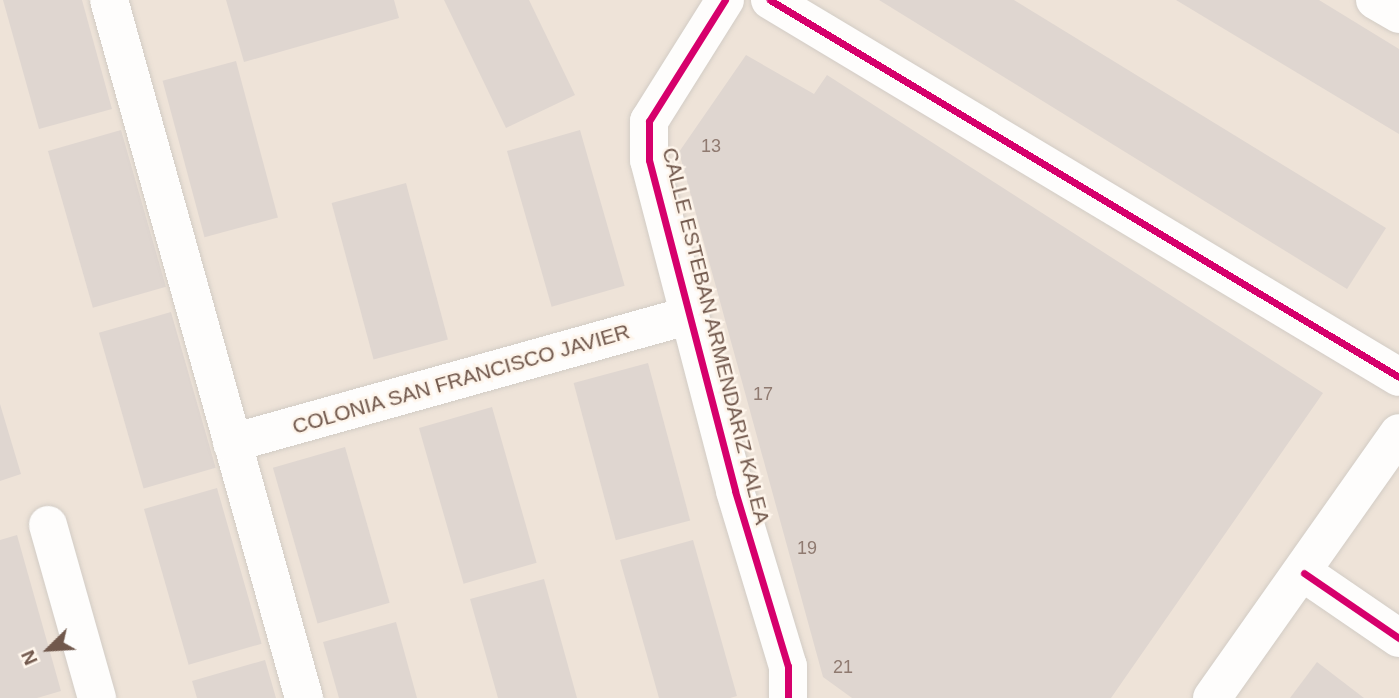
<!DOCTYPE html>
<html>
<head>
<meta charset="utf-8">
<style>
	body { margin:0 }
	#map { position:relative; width:1399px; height:698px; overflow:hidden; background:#f5f0ea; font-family:Arial,sans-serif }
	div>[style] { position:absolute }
	.residential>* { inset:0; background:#eee3d8; transform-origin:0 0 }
	.building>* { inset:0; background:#dfd6d0; transform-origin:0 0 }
	.roads { filter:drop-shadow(0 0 2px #d2ccc5) drop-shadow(0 0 2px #d2ccc5) }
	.minor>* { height:38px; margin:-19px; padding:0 19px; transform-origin:19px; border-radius:19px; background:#fefdfc }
	.tertiary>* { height:38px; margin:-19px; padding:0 19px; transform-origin:19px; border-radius:19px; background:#fefdfc }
	.cycleway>* { height:7px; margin:-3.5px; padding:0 3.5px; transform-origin:3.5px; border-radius:3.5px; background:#d6006c }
	span { translate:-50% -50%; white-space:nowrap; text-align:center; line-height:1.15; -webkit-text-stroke:5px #fef5eb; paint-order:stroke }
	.number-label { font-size:18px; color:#8f7a70 }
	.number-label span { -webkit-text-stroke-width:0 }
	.street-label { font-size:21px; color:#71584c }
	.north { position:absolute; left:14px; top:614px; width:70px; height:70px; -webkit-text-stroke:5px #fef5eb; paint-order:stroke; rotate:246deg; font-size:19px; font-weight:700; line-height:28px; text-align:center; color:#71584c }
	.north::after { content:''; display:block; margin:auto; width:24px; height:32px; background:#71584c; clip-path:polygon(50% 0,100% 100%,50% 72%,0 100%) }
</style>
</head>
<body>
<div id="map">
	<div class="residential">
		<i style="left:0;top:0;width:1399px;height:698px"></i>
	</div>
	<div class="building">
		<i style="clip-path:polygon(3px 0,82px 0,112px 109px,39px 129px)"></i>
		<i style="clip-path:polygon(226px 0,394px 0,399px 18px,244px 62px)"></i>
		<i style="clip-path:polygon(444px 0,529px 0,575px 95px,506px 128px)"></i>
		<i style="clip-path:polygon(879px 0,1014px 0,1386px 228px,1347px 289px)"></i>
		<i style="clip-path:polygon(1176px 0,1319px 0,1399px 49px,1399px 134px)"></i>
		<i style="clip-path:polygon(746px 55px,814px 94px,827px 75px,1323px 393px,1111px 698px,852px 698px,823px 677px,679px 152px)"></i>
		<i style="left:236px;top:61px;width:162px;height:76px;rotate:75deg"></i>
		<i style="left:121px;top:130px;width:163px;height:76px;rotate:74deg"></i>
		<i style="left:580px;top:130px;width:162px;height:76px;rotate:74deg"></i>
		<i style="left:406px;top:183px;width:162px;height:77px;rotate:75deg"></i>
		<i style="left:171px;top:312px;width:162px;height:75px;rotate:74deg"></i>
		<i style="left:648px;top:363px;width:163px;height:77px;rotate:75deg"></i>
		<i style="clip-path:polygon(0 404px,21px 474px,0 481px)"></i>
		<i style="left:492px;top:407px;width:162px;height:76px;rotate:74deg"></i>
		<i style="left:345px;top:447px;width:162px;height:75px;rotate:74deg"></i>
		<i style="left:217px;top:488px;width:162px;height:76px;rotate:74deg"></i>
		<i style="clip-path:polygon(17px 535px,61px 691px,37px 698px,0 698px,0 540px)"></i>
		<i style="clip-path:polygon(693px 540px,737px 696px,730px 698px,659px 698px,620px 560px)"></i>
		<i style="clip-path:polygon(544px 579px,577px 698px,498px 698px,470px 599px)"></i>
		<i style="clip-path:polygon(396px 622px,417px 698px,339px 698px,323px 642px)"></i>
		<i style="clip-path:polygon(265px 660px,276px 698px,197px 698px,192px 681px)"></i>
		<i style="clip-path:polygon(1317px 662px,1364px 698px,1290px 698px)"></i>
	</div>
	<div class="roads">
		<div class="minor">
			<i style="left:109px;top:0;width:725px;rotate:74.39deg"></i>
			<i style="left:725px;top:0;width:143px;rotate:122.1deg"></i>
			<i style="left:649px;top:121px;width:39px;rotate:90deg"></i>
			<i style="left:649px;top:160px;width:342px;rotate:75.4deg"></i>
			<i style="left:735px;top:491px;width:183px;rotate:73.2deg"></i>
			<i style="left:788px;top:666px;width:32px;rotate:90deg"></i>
			<i style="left:770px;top:0;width:733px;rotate:30.94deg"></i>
			<i style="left:1375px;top:0;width:28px;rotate:30deg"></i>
			<i style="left:232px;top:443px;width:476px;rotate:-15.6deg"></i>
			<i style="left:48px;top:525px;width:180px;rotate:74.2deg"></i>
			<i style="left:1304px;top:573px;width:115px;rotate:34.4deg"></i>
		</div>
		<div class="tertiary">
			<i style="left:1212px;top:698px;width:324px;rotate:-54.8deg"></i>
		</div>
	</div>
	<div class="cycleway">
		<i style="left:725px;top:0;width:143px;rotate:122.1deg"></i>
		<i style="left:649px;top:121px;width:39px;rotate:90deg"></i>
		<i style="left:649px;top:160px;width:342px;rotate:75.4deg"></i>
		<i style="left:735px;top:491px;width:183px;rotate:73.2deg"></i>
		<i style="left:788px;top:666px;width:32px;rotate:90deg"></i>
		<i style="left:770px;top:0;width:733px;rotate:30.94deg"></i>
		<i style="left:1304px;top:573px;width:115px;rotate:34.4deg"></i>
	</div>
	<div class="number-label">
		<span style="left:711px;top:146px">13</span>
		<span style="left:763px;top:394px">17</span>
		<span style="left:807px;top:548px">19</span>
		<span style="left:843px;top:667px">21</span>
	</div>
	<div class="street-label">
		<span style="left:716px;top:336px;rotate:76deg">CALLE ESTEBAN ARMENDARIZ KALEA</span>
		<span style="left:461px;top:379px;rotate:-16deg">COLONIA SAN FRANCISCO JAVIER</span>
	</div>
	<div class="north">N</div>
</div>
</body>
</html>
